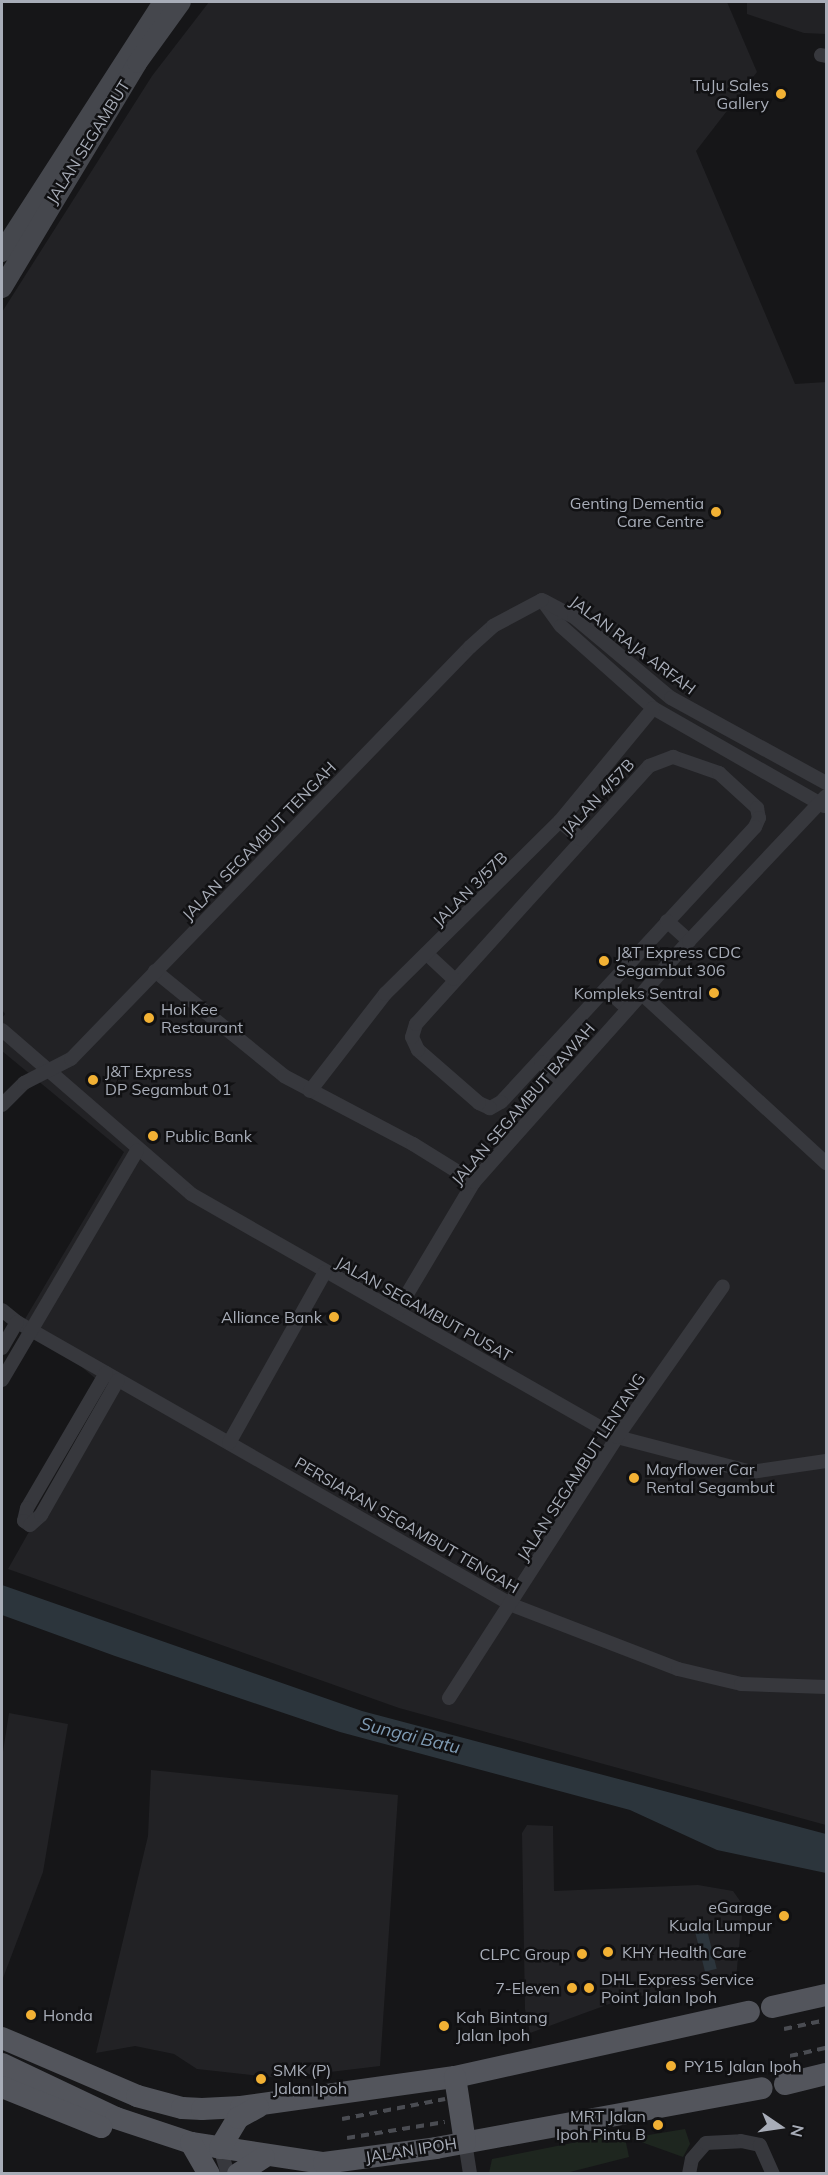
<!DOCTYPE html>
<html>
<head>
<meta charset="utf-8">
<style>
	body { margin:0 }
	#map { position:relative; width:828px; height:2175px; overflow:hidden; background:#161618; font-family:Mulish,sans-serif }
	div>[style] { position:absolute }
	.built>* { inset:0; background:#222225 }
	.green>* { inset:0; background:#1e261f }
	.water>* { inset:0; background:#2c353c; transform-origin:0 0 }
	.street>* { height:14px; margin:-7px; padding:0 7px; transform-origin:7px; border-radius:7px; background:#37383d }
	.secondary>* { height:20px; margin:-10px; padding:0 10px; transform-origin:10px; border-radius:10px; background:#45474d }
	.primary>* { height:22px; margin:-11px; padding:0 11px; transform-origin:11px; border-radius:11px; background:#53555c }
	.rail>* { height:4px; margin-top:-2px; transform-origin:0; background:repeating-linear-gradient(90deg,#4a4c52 0 8px,transparent 0 14px) }
	.dots>* { width:16px; height:16px; translate:-50% -50%; box-sizing:border-box; border:3px solid #111113; border-radius:50% }
	span { translate:-50% -50%; white-space:nowrap; text-align:center; line-height:1.15; -webkit-text-stroke:5px #111113; paint-order:stroke }
	.poi-label { font-size:16px; color:#a8adb8 }
	.right { translate:-100% -50%; text-align:right }
	.left { translate:0 -50%; text-align:left }
	.street-label { font-size:16px; color:#a8adb8 }
	.water-label { font-size:18px; color:#7f9bb3; font-style:italic }
	.frame { position:absolute; inset:0; border:3px solid #a8adb8; pointer-events:none }
	.north { position:absolute; left:750px; top:2097px; width:60px; height:60px; -webkit-text-stroke:4px #111113; paint-order:stroke; rotate:103deg; font-size:16px; font-weight:700; line-height:24px; text-align:center; color:#a8adb8 }
	.north::after { content:''; display:block; margin:auto; width:21px; height:27px; background:#a8adb8; clip-path:polygon(50% 0,100% 100%,50% 72%,0 100%) }
</style>
</head>
<body>
<div id="map">
	<div class="built">
		<i style="clip-path:polygon(209px 2px,727px 2px,757px 72px,696px 151px,795px 384px,826px 382px,826px 1825px,399px 1708px,8px 1569px,109px 1390px,25px 1319px,124px 1152px,2px 1051px,2px 1018px,5px 1014px,2px 1010px,2px 312px,152px 76px)"></i>
		<i style="clip-path:polygon(747px 2px,826px 2px,826px 34px,804px 33px,747px 14px)"></i>
		<i style="clip-path:polygon(9px 1713px,68px 1724px,43px 1872px,3px 1978px,2px 1758px)"></i>
		<i style="clip-path:polygon(151px 1770px,398px 1795px,380px 2066px,280px 2078px,197px 2069px,174px 2054px,135px 2046px,96px 2053px,148px 1836px)"></i>
		<i style="clip-path:polygon(527px 1825px,553px 1826px,554px 1891px,698px 1885px,733px 1891px,743px 1905px,736px 1979px,711px 1979px,612px 2003px,530px 2033px,525px 2009px,522px 1833px)"></i>
	</div>
	<div class="green">
		<i style="clip-path:polygon(685px 2129px,690px 2144px,683px 2157px,630px 2138px)"></i>
		<i style="clip-path:polygon(612px 2135px,625px 2138px,629px 2157px,566px 2173px,489px 2173px,492px 2159px)"></i>
	</div>
	<div class="water">
		<i style="clip-path:polygon(2px 1585px,362px 1711px,826px 1834px,826px 1873px,717px 1850px,630px 1810px,340px 1732px,115px 1656px,2px 1615px)"></i>
		<i style="left:707px;top:1930px;width:40px;height:12px;rotate:76deg"></i>
	</div>
	<div class="street">
		<i style="left:821px;top:55px;width:5px;rotate:11deg"></i>
		<i style="left:542px;top:600px;width:32px;rotate:54deg"></i>
		<i style="left:561px;top:626px;width:123px;rotate:41.7deg"></i>
		<i style="left:653px;top:708px;width:197px;rotate:29.8deg"></i>
		<i style="left:544px;top:601px;width:34px;rotate:28deg"></i>
		<i style="left:574px;top:617px;width:126px;rotate:39.9deg"></i>
		<i style="left:671px;top:698px;width:177px;rotate:28.7deg"></i>
		<i style="left:673px;top:757px;width:49px;rotate:19.2deg"></i>
		<i style="left:719px;top:773px;width:52px;rotate:42.6deg"></i>
		<i style="left:757px;top:808px;width:10px;rotate:79deg"></i>
		<i style="left:759px;top:818px;width:10px;rotate:114deg"></i>
		<i style="left:755px;top:827px;width:374px;rotate:132.7deg"></i>
		<i style="left:501px;top:1102px;width:13px;rotate:151deg"></i>
		<i style="left:490px;top:1108px;width:12px;rotate:-156deg"></i>
		<i style="left:479px;top:1103px;width:81px;rotate:-139deg"></i>
		<i style="left:418px;top:1050px;width:14px;rotate:-115deg"></i>
		<i style="left:412px;top:1037px;width:14px;rotate:-73deg"></i>
		<i style="left:416px;top:1024px;width:348px;rotate:-47.9deg"></i>
		<i style="left:649px;top:766px;width:26px;rotate:-21deg"></i>
		<i style="left:560px;top:821px;width:28px;rotate:41deg"></i>
		<i style="left:667px;top:921px;width:30px;rotate:42deg"></i>
		<i style="left:428px;top:955px;width:35px;rotate:43deg"></i>
		<i style="left:155px;top:971px;width:166px;rotate:39.1deg"></i>
		<i style="left:284px;top:1076px;width:146px;rotate:27.8deg"></i>
		<i style="left:413px;top:1144px;width:72px;rotate:31.9deg"></i>
		<i style="left:607px;top:990px;width:28px;rotate:42deg"></i>
		<i style="left:642px;top:994px;width:250px;rotate:42.6deg"></i>
		<i style="left:2px;top:1030px;width:250px;rotate:40.9deg"></i>
		<i style="left:191px;top:1194px;width:490px;rotate:29.7deg"></i>
		<i style="left:617px;top:1437px;width:138px;rotate:14.6deg"></i>
		<i style="left:751px;top:1472px;width:76px;rotate:-8.3deg"></i>
		<i style="left:541px;top:1062px;width:29px;rotate:44deg"></i>
		<i style="left:310px;top:1091px;width:123px;rotate:-52.3deg"></i>
		<i style="left:385px;top:994px;width:246px;rotate:-44.7deg"></i>
		<i style="left:560px;top:821px;width:146px;rotate:-50.5deg"></i>
		<i style="left:2px;top:1105px;width:31px;rotate:-45deg"></i>
		<i style="left:24px;top:1083px;width:53px;rotate:-27.1deg"></i>
		<i style="left:71px;top:1059px;width:574px;rotate:-45.92deg"></i>
		<i style="left:470px;top:647px;width:31px;rotate:-42deg"></i>
		<i style="left:493px;top:626px;width:55px;rotate:-28deg"></i>
		<i style="left:2px;top:1310px;width:19px;rotate:39deg"></i>
		<i style="left:17px;top:1322px;width:570px;rotate:29.76deg"></i>
		<i style="left:512px;top:1605px;width:178px;rotate:21.1deg"></i>
		<i style="left:678px;top:1669px;width:65px;rotate:13.4deg"></i>
		<i style="left:741px;top:1684px;width:85px;rotate:2deg"></i>
		<i style="left:397px;top:1311px;width:150px;rotate:-59.2deg"></i>
		<i style="left:474px;top:1182px;width:323px;rotate:-48.3deg"></i>
		<i style="left:689px;top:941px;width:199px;rotate:-46.6deg"></i>
		<i style="left:2px;top:1348px;width:30px;rotate:-60deg"></i>
		<i style="left:106px;top:1373px;width:156px;rotate:120.3deg"></i>
		<i style="left:27px;top:1508px;width:13px;rotate:103deg"></i>
		<i style="left:24px;top:1521px;width:7px;rotate:34deg"></i>
		<i style="left:30px;top:1525px;width:15px;rotate:-42deg"></i>
		<i style="left:41px;top:1515px;width:155px;rotate:-60.3deg"></i>
		<i style="left:2px;top:1380px;width:266px;rotate:-59.5deg"></i>
		<i style="left:229px;top:1443px;width:196px;rotate:-60.7deg"></i>
		<i style="left:449px;top:1698px;width:310px;rotate:-57.2deg"></i>
		<i style="left:617px;top:1437px;width:184px;rotate:-54.9deg"></i>
		<i style="left:465px;top:2142px;width:32px;rotate:81deg"></i>
		<i style="left:220px;top:2148px;width:27px;rotate:73deg"></i>
		<i style="left:689px;top:2174px;width:15px;rotate:-79deg"></i>
		<i style="left:692px;top:2159px;width:21px;rotate:-49deg"></i>
		<i style="left:706px;top:2143px;width:35px;rotate:-3deg"></i>
		<i style="left:741px;top:2141px;width:19px;rotate:12deg"></i>
		<i style="left:760px;top:2145px;width:32px;rotate:66deg"></i>
	</div>
	<div class="secondary">
		<i style="left:2px;top:252px;width:297px;rotate:-57.2deg"></i>
		<i style="left:2px;top:288px;width:262px;rotate:-59deg"></i>
		<i style="left:137px;top:63px;width:75px;rotate:-54.2deg"></i>
	</div>
	<div class="primary">
		<i style="left:772px;top:2007px;width:55px;rotate:-12.5deg"></i>
		<i style="left:2px;top:2038px;width:147px;rotate:23.2deg"></i>
		<i style="left:137px;top:2096px;width:47px;rotate:14.9deg"></i>
		<i style="left:182px;top:2108px;width:20px;rotate:3deg"></i>
		<i style="left:202px;top:2109px;width:39px;rotate:-3deg"></i>
		<i style="left:241px;top:2107px;width:216px;rotate:-8deg"></i>
		<i style="left:455px;top:2077px;width:301px;rotate:-12.5deg"></i>
		<i style="left:2px;top:2064px;width:126px;rotate:25.3deg"></i>
		<i style="left:116px;top:2118px;width:79px;rotate:18.4deg"></i>
		<i style="left:191px;top:2143px;width:134px;rotate:8.6deg"></i>
		<i style="left:324px;top:2163px;width:113px;rotate:-7.6deg"></i>
		<i style="left:436px;top:2148px;width:331px;rotate:-10.4deg"></i>
		<i style="left:455px;top:2077px;width:66px;rotate:81.3deg"></i>
		<i style="left:785px;top:2084px;width:42px;rotate:-13.7deg"></i>
		<i style="left:2px;top:2087px;width:107px;rotate:22deg"></i>
		<i style="left:191px;top:2143px;width:36px;rotate:60deg"></i>
		<i style="left:220px;top:2148px;width:35px;rotate:-59deg"></i>
		<i style="left:238px;top:2118px;width:23px;rotate:-29deg"></i>
		<i style="left:238px;top:2174px;width:31px;rotate:-33deg"></i>
	</div>
	<div class="rail">
		<i style="left:784px;top:2029px;width:43px;rotate:-12.1deg"></i>
		<i style="left:790px;top:2056px;width:37px;rotate:-13deg"></i>
		<i style="left:342px;top:2119px;width:105px;rotate:-11deg"></i>
		<i style="left:347px;top:2138px;width:99px;rotate:-9.3deg"></i>
	</div>
	<div class="dots">
		<i style="left:781px;top:94px;background:#f2b134"></i>
		<i style="left:716px;top:512px;background:#f2b134"></i>
		<i style="left:604px;top:961px;background:#f2b134"></i>
		<i style="left:714px;top:993px;background:#f2b134"></i>
		<i style="left:149px;top:1018px;background:#f2b134"></i>
		<i style="left:93px;top:1080px;background:#f2b134"></i>
		<i style="left:153px;top:1136px;background:#f2b134"></i>
		<i style="left:334px;top:1317px;background:#f2b134"></i>
		<i style="left:634px;top:1478px;background:#f2b134"></i>
		<i style="left:784px;top:1916px;background:#f2b134"></i>
		<i style="left:608px;top:1952px;background:#f2b134"></i>
		<i style="left:582px;top:1954px;background:#f2b134"></i>
		<i style="left:572px;top:1988px;background:#f2b134"></i>
		<i style="left:589px;top:1988px;background:#f2b134"></i>
		<i style="left:31px;top:2015px;background:#f2b134"></i>
		<i style="left:444px;top:2026px;background:#f2b134"></i>
		<i style="left:671px;top:2066px;background:#f2b134"></i>
		<i style="left:261px;top:2079px;background:#f2b134"></i>
		<i style="left:658px;top:2125px;background:#f2b134"></i>
	</div>
	<div class="poi-label">
		<span class="right" style="left:769px;top:94px">TuJu Sales<br>Gallery</span>
		<span class="right" style="left:704px;top:512px">Genting Dementia<br>Care Centre</span>
		<span class="left" style="left:616px;top:961px">J&amp;T Express CDC<br>Segambut 306</span>
		<span class="right" style="left:702px;top:993px">Kompleks Sentral</span>
		<span class="left" style="left:161px;top:1018px">Hoi Kee<br>Restaurant</span>
		<span class="left" style="left:105px;top:1080px">J&amp;T Express<br>DP Segambut 01</span>
		<span class="left" style="left:165px;top:1136px">Public Bank</span>
		<span class="right" style="left:322px;top:1317px">Alliance Bank</span>
		<span class="left" style="left:646px;top:1478px">Mayflower Car<br>Rental Segambut</span>
		<span class="right" style="left:772px;top:1916px">eGarage<br>Kuala Lumpur</span>
		<span class="left" style="left:622px;top:1952px">KHY Health Care</span>
		<span class="right" style="left:570px;top:1954px">CLPC Group</span>
		<span class="left" style="left:601px;top:1988px">DHL Express Service<br>Point Jalan Ipoh</span>
		<span class="right" style="left:560px;top:1988px">7-Eleven</span>
		<span class="left" style="left:43px;top:2015px">Honda</span>
		<span class="left" style="left:456px;top:2026px">Kah Bintang<br>Jalan Ipoh</span>
		<span class="left" style="left:684px;top:2066px">PY15 Jalan Ipoh</span>
		<span class="left" style="left:273px;top:2079px">SMK (P)<br>Jalan Ipoh</span>
		<span class="right" style="left:646px;top:2125px">MRT Jalan<br>Ipoh Pintu B</span>
	</div>
	<div class="street-label">
		<span style="left:88px;top:142px;rotate:-58deg">JALAN SEGAMBUT</span>
		<span style="left:633px;top:645px;rotate:37deg">JALAN RAJA ARFAH</span>
		<span style="left:598px;top:797px;rotate:-47deg">JALAN 4/57B</span>
		<span style="left:259px;top:841px;rotate:-46deg">JALAN SEGAMBUT TENGAH</span>
		<span style="left:470px;top:889px;rotate:-45deg">JALAN 3/57B</span>
		<span style="left:523px;top:1104px;rotate:-49deg">JALAN SEGAMBUT BAWAH</span>
		<span style="left:424px;top:1309px;rotate:29deg">JALAN SEGAMBUT PUSAT</span>
		<span style="left:581px;top:1467px;rotate:-57deg">JALAN SEGAMBUT LENTANG</span>
		<span style="left:407px;top:1525px;rotate:30deg">PERSIARAN SEGAMBUT TENGAH</span>
		<span style="left:411px;top:2150px;rotate:-9deg">JALAN IPOH</span>
	</div>
	<div class="water-label">
		<span style="left:410px;top:1736px;rotate:14deg">Sungai Batu</span>
	</div>
	<div class="frame"></div>
	<div class="north">N</div>
</div>
</body>
</html>
